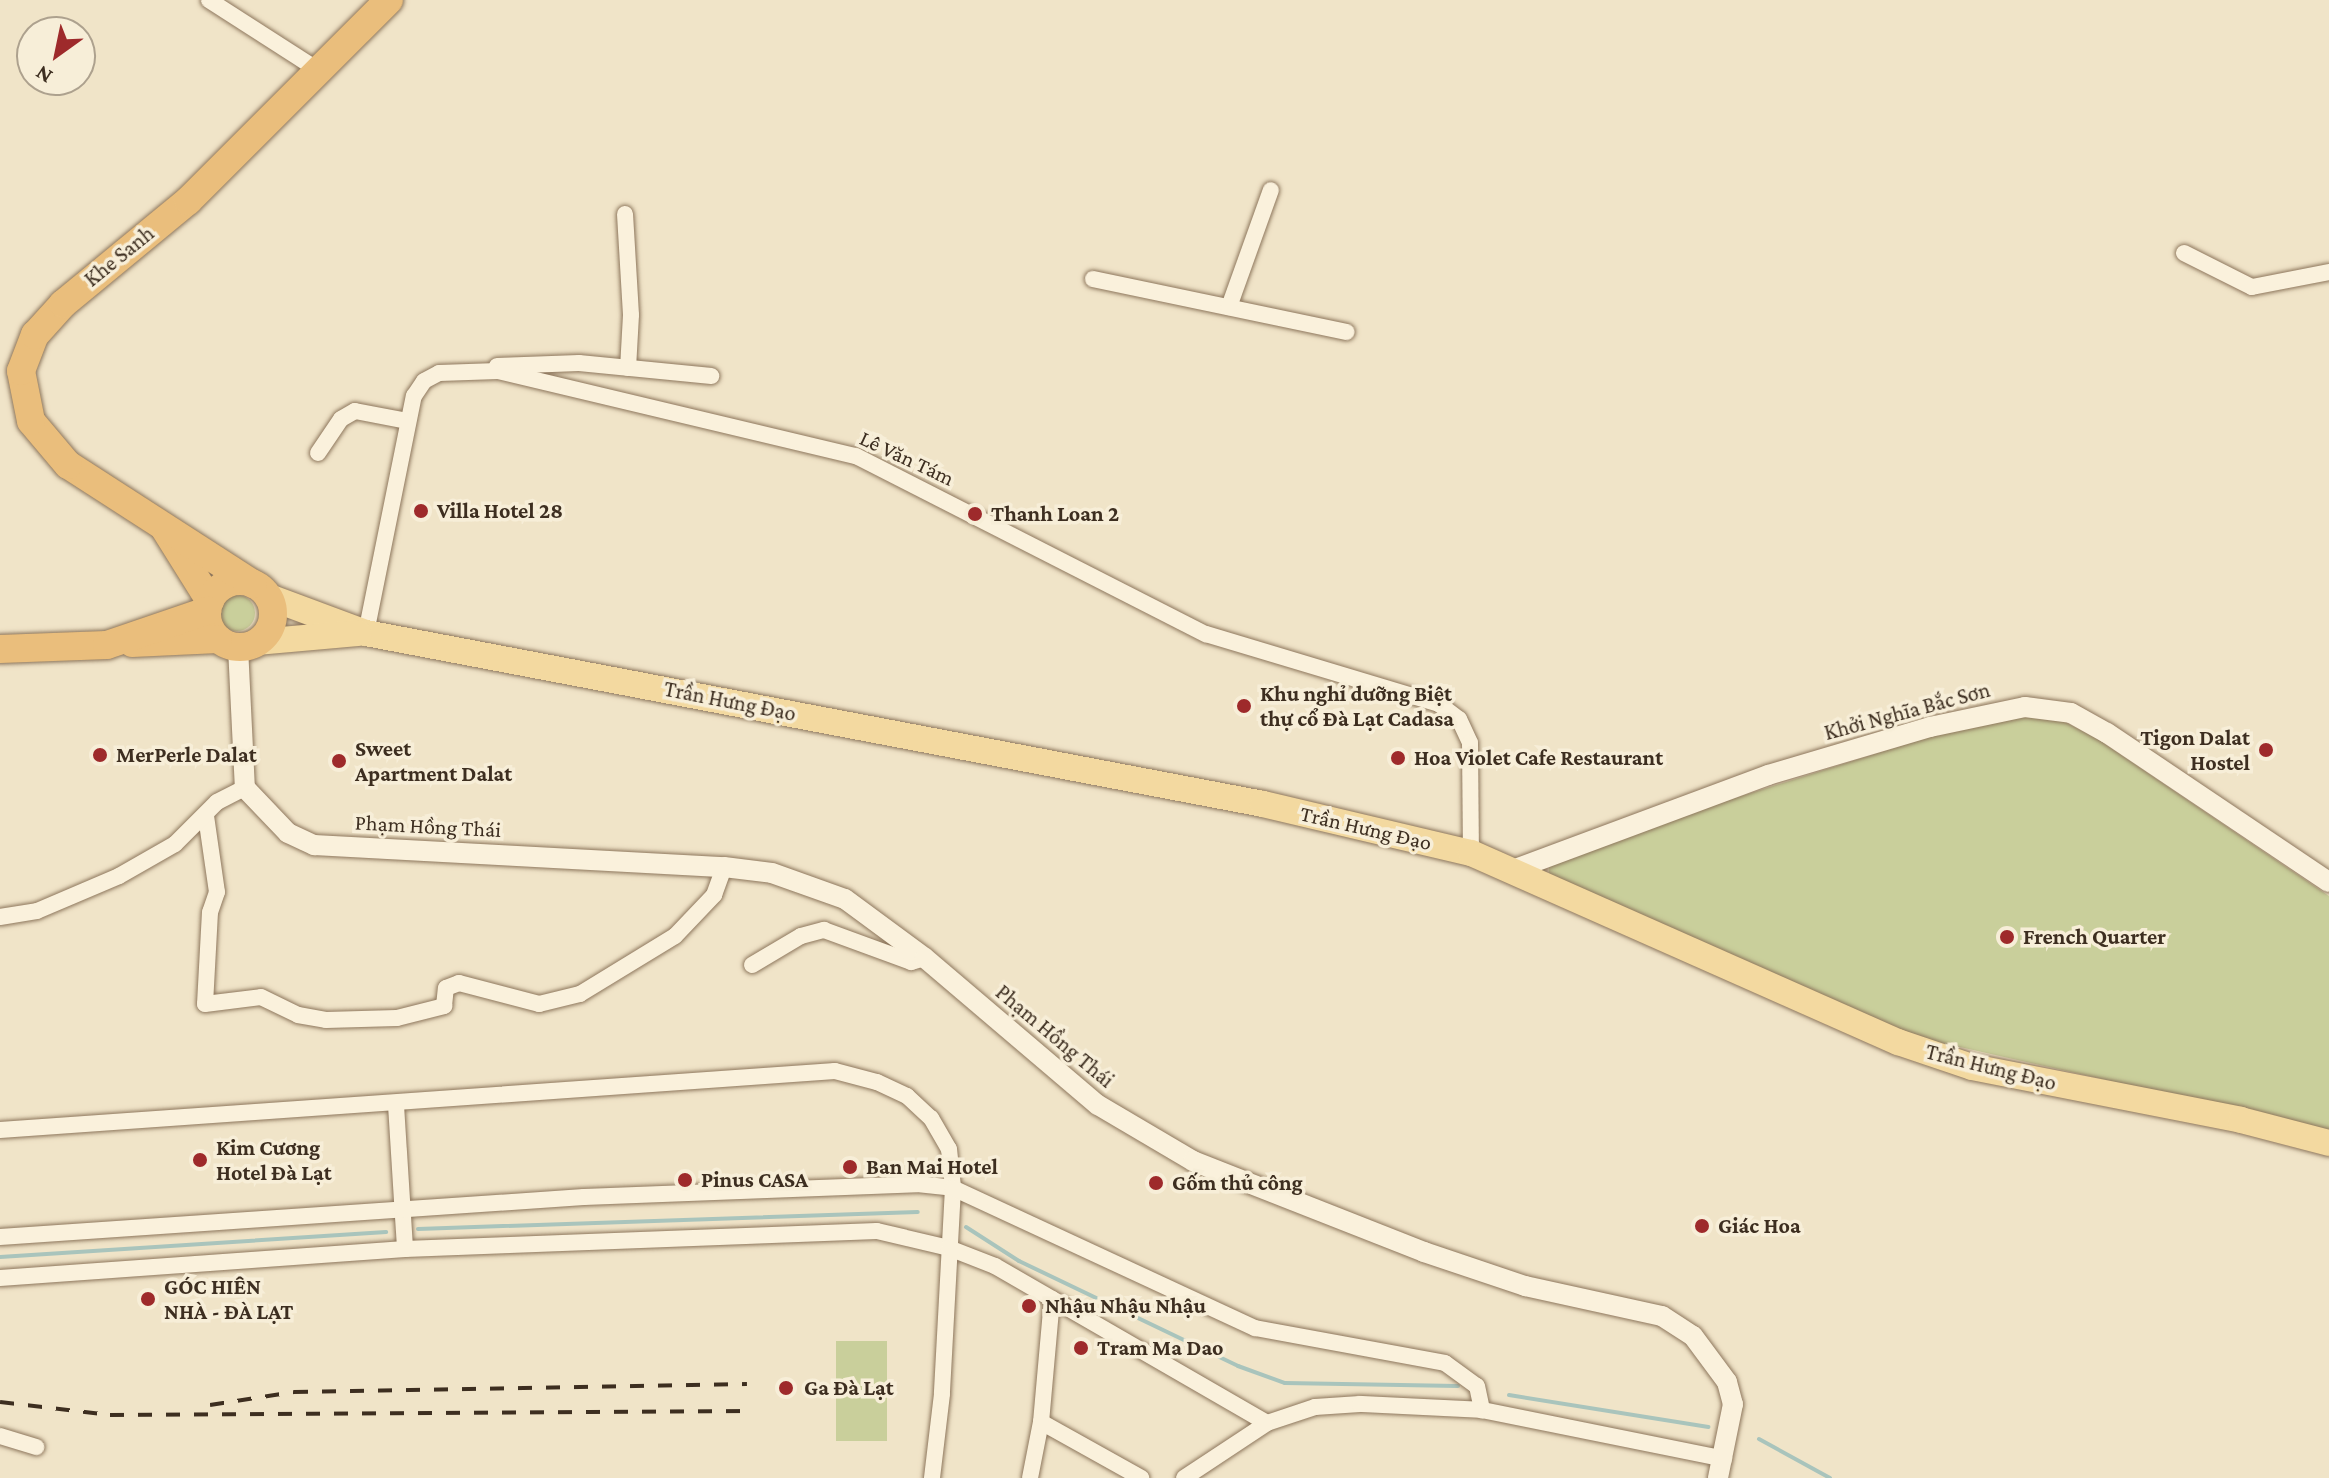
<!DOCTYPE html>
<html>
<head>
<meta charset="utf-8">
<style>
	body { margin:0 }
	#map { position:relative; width:2329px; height:1478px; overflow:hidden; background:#f0e4c8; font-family:"Crimson Pro",serif }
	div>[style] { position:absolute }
	.green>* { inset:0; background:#c9cf9b; transform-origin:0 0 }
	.round { border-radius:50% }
	.stream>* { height:4px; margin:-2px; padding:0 2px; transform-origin:2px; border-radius:2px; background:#a9c4bc }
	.roads { filter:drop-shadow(0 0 2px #8d765c) drop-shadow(0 0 2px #8d765c) }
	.minor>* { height:16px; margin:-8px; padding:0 8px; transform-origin:8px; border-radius:8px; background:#faf1dc }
	.tertiary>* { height:20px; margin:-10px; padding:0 10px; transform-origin:10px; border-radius:10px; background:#faf1dc }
	.primary>* { height:26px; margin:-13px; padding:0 13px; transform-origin:13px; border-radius:13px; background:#f3d9a0 }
	.trunk>* { height:28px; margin:-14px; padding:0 14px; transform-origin:14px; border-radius:14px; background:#eabe7c }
	.trunk>.ring { margin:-14px; padding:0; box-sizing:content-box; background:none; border:28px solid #eabe7c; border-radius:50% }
	.rail>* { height:4px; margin-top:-2px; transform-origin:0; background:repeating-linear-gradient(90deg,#3d2e20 0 14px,transparent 0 28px) }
	.dots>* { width:22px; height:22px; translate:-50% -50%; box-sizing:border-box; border:4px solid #f7eed8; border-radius:50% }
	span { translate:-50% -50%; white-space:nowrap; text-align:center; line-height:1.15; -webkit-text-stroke:7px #f7eed8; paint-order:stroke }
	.street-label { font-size:22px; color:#3d2e20 }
	.poi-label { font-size:22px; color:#3d2e20; font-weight:700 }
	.left { translate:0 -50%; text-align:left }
	.right { translate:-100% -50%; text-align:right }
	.north { position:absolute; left:16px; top:16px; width:80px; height:80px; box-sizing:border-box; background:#f7eed8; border:2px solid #ada18e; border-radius:50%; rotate:213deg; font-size:22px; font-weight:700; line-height:32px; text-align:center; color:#3d2e20 }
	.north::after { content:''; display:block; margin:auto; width:28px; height:36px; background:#9e2a2b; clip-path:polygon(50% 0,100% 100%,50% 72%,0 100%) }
</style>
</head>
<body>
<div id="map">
	<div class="green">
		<i class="round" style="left:219px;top:595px;width:36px;height:36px"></i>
		<i style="clip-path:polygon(2024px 715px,2063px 721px,2099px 740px,2329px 896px,2329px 1130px,1929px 1040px,1876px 1021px,1549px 875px,1549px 861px,1732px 799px,1935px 735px)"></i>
		<i style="left:836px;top:1341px;width:51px;height:100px"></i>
	</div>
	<div class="stream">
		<i style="left:966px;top:1227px;width:63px;rotate:32.7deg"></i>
		<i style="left:1019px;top:1261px;width:243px;rotate:25.6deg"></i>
		<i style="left:1238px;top:1366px;width:50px;rotate:19.9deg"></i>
		<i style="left:1285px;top:1383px;width:173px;rotate:1deg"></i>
		<i style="left:418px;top:1229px;width:500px;rotate:-1.95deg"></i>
		<i style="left:0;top:1257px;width:387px;rotate:-3.7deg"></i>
		<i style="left:1509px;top:1395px;width:202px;rotate:9.1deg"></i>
		<i style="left:1759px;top:1439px;width:81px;rotate:28.8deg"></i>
	</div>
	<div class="roads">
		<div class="minor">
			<i style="left:209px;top:0;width:133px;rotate:32.7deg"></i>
			<i style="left:625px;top:214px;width:101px;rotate:86.6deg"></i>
			<i style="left:631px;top:315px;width:53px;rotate:93.2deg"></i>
			<i style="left:2184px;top:253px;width:76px;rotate:26.6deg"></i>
			<i style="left:2252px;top:287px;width:78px;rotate:-11deg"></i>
			<i style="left:1093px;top:279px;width:259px;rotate:11.8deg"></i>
			<i style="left:1229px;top:307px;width:124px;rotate:-70.3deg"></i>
			<i style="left:497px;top:366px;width:82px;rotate:-2.1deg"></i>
			<i style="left:579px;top:363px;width:133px;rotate:5.6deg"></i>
			<i style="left:318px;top:453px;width:41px;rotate:-55.9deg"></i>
			<i style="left:341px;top:419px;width:16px;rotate:-30deg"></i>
			<i style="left:355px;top:411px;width:54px;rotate:10.7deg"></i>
			<i style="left:366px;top:633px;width:242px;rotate:-78.6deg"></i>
			<i style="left:414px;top:396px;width:18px;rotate:-56deg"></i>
			<i style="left:424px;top:381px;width:17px;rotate:-28deg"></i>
			<i style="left:439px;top:373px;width:59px;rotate:-1.9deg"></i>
			<i style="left:498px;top:371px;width:368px;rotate:13.4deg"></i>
			<i style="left:856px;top:456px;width:393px;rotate:27deg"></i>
			<i style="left:1206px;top:634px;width:243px;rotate:16.7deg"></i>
			<i style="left:1439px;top:704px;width:25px;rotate:37deg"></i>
			<i style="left:1459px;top:719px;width:26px;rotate:65deg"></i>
			<i style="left:1470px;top:743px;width:110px;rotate:89.5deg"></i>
			<i style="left:206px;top:816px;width:77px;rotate:81.8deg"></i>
			<i style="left:217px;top:892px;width:21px;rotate:109deg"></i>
			<i style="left:210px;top:912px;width:92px;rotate:93.1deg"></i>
			<i style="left:205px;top:1004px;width:56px;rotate:-7.1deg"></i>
			<i style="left:261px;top:997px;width:41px;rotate:25.9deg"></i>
			<i style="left:298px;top:1015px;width:28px;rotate:10deg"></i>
			<i style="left:326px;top:1020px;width:71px;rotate:-1.6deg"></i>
			<i style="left:397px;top:1018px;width:49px;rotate:-14.3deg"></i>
			<i style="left:444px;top:1006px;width:18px;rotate:-84deg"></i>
			<i style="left:446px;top:988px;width:14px;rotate:-21deg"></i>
			<i style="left:459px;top:983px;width:83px;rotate:14.7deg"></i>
			<i style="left:539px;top:1004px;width:42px;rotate:-13.7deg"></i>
			<i style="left:580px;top:994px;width:111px;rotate:-31.4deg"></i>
			<i style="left:675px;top:936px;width:57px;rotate:-46.4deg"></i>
			<i style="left:714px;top:895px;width:30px;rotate:-70deg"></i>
			<i style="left:0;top:917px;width:37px;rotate:-9deg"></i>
			<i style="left:37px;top:911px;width:89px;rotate:-23.1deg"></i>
			<i style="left:119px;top:876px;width:64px;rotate:-29.7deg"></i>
			<i style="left:175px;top:844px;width:59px;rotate:-45deg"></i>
			<i style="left:217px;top:802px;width:31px;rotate:-27deg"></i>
			<i style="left:752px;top:965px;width:57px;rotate:-30.6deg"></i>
			<i style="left:801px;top:936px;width:24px;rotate:-15deg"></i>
			<i style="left:824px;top:930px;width:93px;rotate:20.2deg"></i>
			<i style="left:911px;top:962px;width:15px;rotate:-16deg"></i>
			<i style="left:396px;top:1105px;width:144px;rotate:86.4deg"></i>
			<i style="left:0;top:1130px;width:837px;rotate:-4.04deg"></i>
			<i style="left:835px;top:1071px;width:43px;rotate:14.7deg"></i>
			<i style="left:877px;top:1082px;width:33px;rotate:25deg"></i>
			<i style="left:907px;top:1096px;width:33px;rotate:43deg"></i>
			<i style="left:931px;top:1118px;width:36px;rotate:60deg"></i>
			<i style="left:949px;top:1149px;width:39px;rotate:84deg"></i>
			<i style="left:953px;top:1188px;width:206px;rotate:93.1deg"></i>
			<i style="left:942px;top:1394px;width:85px;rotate:96.8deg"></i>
			<i style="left:0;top:1237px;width:585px;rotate:-3.92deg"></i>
			<i style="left:584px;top:1197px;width:333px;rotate:-2.2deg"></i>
			<i style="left:917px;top:1184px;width:36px;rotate:6deg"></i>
			<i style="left:953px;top:1188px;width:333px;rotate:24.9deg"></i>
			<i style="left:1255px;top:1328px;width:193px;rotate:10.4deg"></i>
			<i style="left:1445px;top:1363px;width:39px;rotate:36deg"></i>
			<i style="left:1477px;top:1386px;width:25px;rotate:78deg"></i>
			<i style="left:1482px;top:1410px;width:247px;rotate:11.4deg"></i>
			<i style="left:0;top:1278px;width:406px;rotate:-4.1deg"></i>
			<i style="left:405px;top:1249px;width:472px;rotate:-2.2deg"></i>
			<i style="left:877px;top:1231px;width:74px;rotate:13.3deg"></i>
			<i style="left:949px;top:1248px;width:49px;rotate:21.4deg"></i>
			<i style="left:995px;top:1266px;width:314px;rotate:30deg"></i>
			<i style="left:1267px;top:1423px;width:51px;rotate:-18.4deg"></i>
			<i style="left:1315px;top:1407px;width:45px;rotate:-3.8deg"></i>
			<i style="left:1360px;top:1404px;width:122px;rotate:2.8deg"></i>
			<i style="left:1052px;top:1299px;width:123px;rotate:95.1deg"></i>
			<i style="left:1041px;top:1422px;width:115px;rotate:29.2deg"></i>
			<i style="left:0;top:1436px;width:38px;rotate:17deg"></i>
			<i style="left:1030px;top:1478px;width:57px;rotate:-78.9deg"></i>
			<i style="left:1184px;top:1478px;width:100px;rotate:-33.5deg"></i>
		</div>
		<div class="tertiary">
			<i style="left:238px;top:647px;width:141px;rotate:87.2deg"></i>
			<i style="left:245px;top:788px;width:62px;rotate:46.3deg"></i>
			<i style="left:288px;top:833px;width:29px;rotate:25deg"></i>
			<i style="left:314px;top:845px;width:411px;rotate:3.1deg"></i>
			<i style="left:724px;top:867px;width:48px;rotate:7.1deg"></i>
			<i style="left:772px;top:873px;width:77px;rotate:19.6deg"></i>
			<i style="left:845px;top:899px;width:99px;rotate:36.4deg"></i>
			<i style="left:925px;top:958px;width:227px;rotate:40.4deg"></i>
			<i style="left:1098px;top:1105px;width:110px;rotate:30.5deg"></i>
			<i style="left:1193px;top:1161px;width:248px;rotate:21.5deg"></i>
			<i style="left:1424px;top:1252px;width:107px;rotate:18.6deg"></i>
			<i style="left:1525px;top:1286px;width:140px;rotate:12.4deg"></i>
			<i style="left:1662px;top:1316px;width:37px;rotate:33deg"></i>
			<i style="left:1693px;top:1336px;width:57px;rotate:53.5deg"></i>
			<i style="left:1727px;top:1382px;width:23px;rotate:75deg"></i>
			<i style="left:1733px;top:1404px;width:76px;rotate:101.5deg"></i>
			<i style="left:1513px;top:870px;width:272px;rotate:-20.4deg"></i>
			<i style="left:1768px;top:775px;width:169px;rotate:-16.5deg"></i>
			<i style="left:1930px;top:727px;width:97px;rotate:-11.9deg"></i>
			<i style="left:2025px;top:707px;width:46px;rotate:7.4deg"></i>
			<i style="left:2071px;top:713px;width:41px;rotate:29.1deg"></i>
			<i style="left:2107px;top:733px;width:267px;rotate:33.9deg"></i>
		</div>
		<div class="primary">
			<i style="left:269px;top:597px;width:103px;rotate:20.4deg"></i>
			<i style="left:366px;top:633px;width:913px;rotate:10.79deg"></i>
			<i style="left:1263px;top:804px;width:214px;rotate:13.3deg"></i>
			<i style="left:1471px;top:853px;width:467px;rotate:23.9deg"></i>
			<i style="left:1898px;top:1042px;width:78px;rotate:18.7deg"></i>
			<i style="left:1972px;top:1067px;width:274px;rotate:11.1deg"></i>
			<i style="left:2241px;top:1120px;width:91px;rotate:14.6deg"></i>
			<i style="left:258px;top:642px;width:101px;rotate:-5.1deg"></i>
		</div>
		<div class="trunk">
			<i style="left:165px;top:529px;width:85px;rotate:58deg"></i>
			<i class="ring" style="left:207px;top:581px;width:38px;height:38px"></i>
			<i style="left:253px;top:584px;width:220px;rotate:-147.2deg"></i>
			<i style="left:68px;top:465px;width:57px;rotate:-130.1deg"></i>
			<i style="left:31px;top:421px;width:51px;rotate:-101.3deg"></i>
			<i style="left:21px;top:371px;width:39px;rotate:-69deg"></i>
			<i style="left:35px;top:335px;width:42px;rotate:-47.9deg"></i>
			<i style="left:63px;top:304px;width:162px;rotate:-39.5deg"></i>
			<i style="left:188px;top:201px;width:284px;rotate:-45deg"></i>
			<i style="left:132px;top:643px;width:86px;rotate:-2.7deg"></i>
			<i style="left:0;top:649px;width:107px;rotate:-2.1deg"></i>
			<i style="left:107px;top:645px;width:106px;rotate:-18.8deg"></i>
		</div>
	</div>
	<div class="rail">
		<i style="left:0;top:1402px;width:111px;rotate:6.7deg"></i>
		<i style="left:110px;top:1415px;width:641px;rotate:-0.36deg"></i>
		<i style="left:210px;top:1405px;width:85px;rotate:-8.8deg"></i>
		<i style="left:294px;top:1392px;width:453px;rotate:-1deg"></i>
	</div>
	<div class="dots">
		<i style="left:421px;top:511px;background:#9e2a2b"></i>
		<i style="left:975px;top:514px;background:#9e2a2b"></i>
		<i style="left:1244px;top:706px;background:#9e2a2b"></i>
		<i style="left:2266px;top:750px;background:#9e2a2b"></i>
		<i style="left:100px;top:755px;background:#9e2a2b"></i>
		<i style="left:1398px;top:758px;background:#9e2a2b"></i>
		<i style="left:339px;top:761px;background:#9e2a2b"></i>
		<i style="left:2007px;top:937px;background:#9e2a2b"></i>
		<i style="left:200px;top:1160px;background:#9e2a2b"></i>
		<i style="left:850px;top:1167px;background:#9e2a2b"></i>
		<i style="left:685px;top:1180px;background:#9e2a2b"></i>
		<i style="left:1156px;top:1183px;background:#9e2a2b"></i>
		<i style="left:1702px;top:1226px;background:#9e2a2b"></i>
		<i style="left:148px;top:1299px;background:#9e2a2b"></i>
		<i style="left:1029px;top:1306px;background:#9e2a2b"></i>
		<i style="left:1081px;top:1348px;background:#9e2a2b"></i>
		<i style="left:786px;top:1388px;background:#9e2a2b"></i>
	</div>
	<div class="street-label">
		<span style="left:119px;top:256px;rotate:-39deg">Khe Sanh</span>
		<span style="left:907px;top:458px;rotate:25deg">Lê Văn Tám</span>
		<span style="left:730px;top:701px;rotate:11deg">Trần Hưng Đạo</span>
		<span style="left:1907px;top:711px;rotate:-15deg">Khởi Nghĩa Bắc Sơn</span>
		<span style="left:428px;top:826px;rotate:3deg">Phạm Hồng Thái</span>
		<span style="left:1366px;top:828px;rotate:13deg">Trần Hưng Đạo</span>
		<span style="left:1055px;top:1036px;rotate:40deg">Phạm Hồng Thái</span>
		<span style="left:1991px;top:1067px;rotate:14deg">Trần Hưng Đạo</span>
	</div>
	<div class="poi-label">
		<span class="left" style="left:437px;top:511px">Villa Hotel 28</span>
		<span class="left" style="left:991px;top:514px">Thanh Loan 2</span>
		<span class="left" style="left:1260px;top:706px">Khu nghỉ dưỡng Biệt<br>thự cổ Đà Lạt Cadasa</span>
		<span class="right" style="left:2250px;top:750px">Tigon Dalat<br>Hostel</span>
		<span class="left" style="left:355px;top:761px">Sweet<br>Apartment Dalat</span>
		<span class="left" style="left:116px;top:755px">MerPerle Dalat</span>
		<span class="left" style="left:1414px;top:758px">Hoa Violet Cafe Restaurant</span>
		<span class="left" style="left:2023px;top:937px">French Quarter</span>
		<span class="left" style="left:216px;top:1160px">Kim Cương<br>Hotel Đà Lạt</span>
		<span class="left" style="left:866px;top:1167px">Ban Mai Hotel</span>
		<span class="left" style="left:701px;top:1180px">Pinus CASA</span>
		<span class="left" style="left:1172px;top:1183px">Gốm thủ công</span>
		<span class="left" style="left:1718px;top:1226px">Giác Hoa</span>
		<span class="left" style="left:164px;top:1299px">GÓC HIÊN<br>NHÀ - ĐÀ LẠT</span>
		<span class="left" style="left:1045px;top:1306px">Nhậu Nhậu Nhậu</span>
		<span class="left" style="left:1097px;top:1348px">Tram Ma Dao</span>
		<span class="left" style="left:804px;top:1388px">Ga Đà Lạt</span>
	</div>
	<div class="north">N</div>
</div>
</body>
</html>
